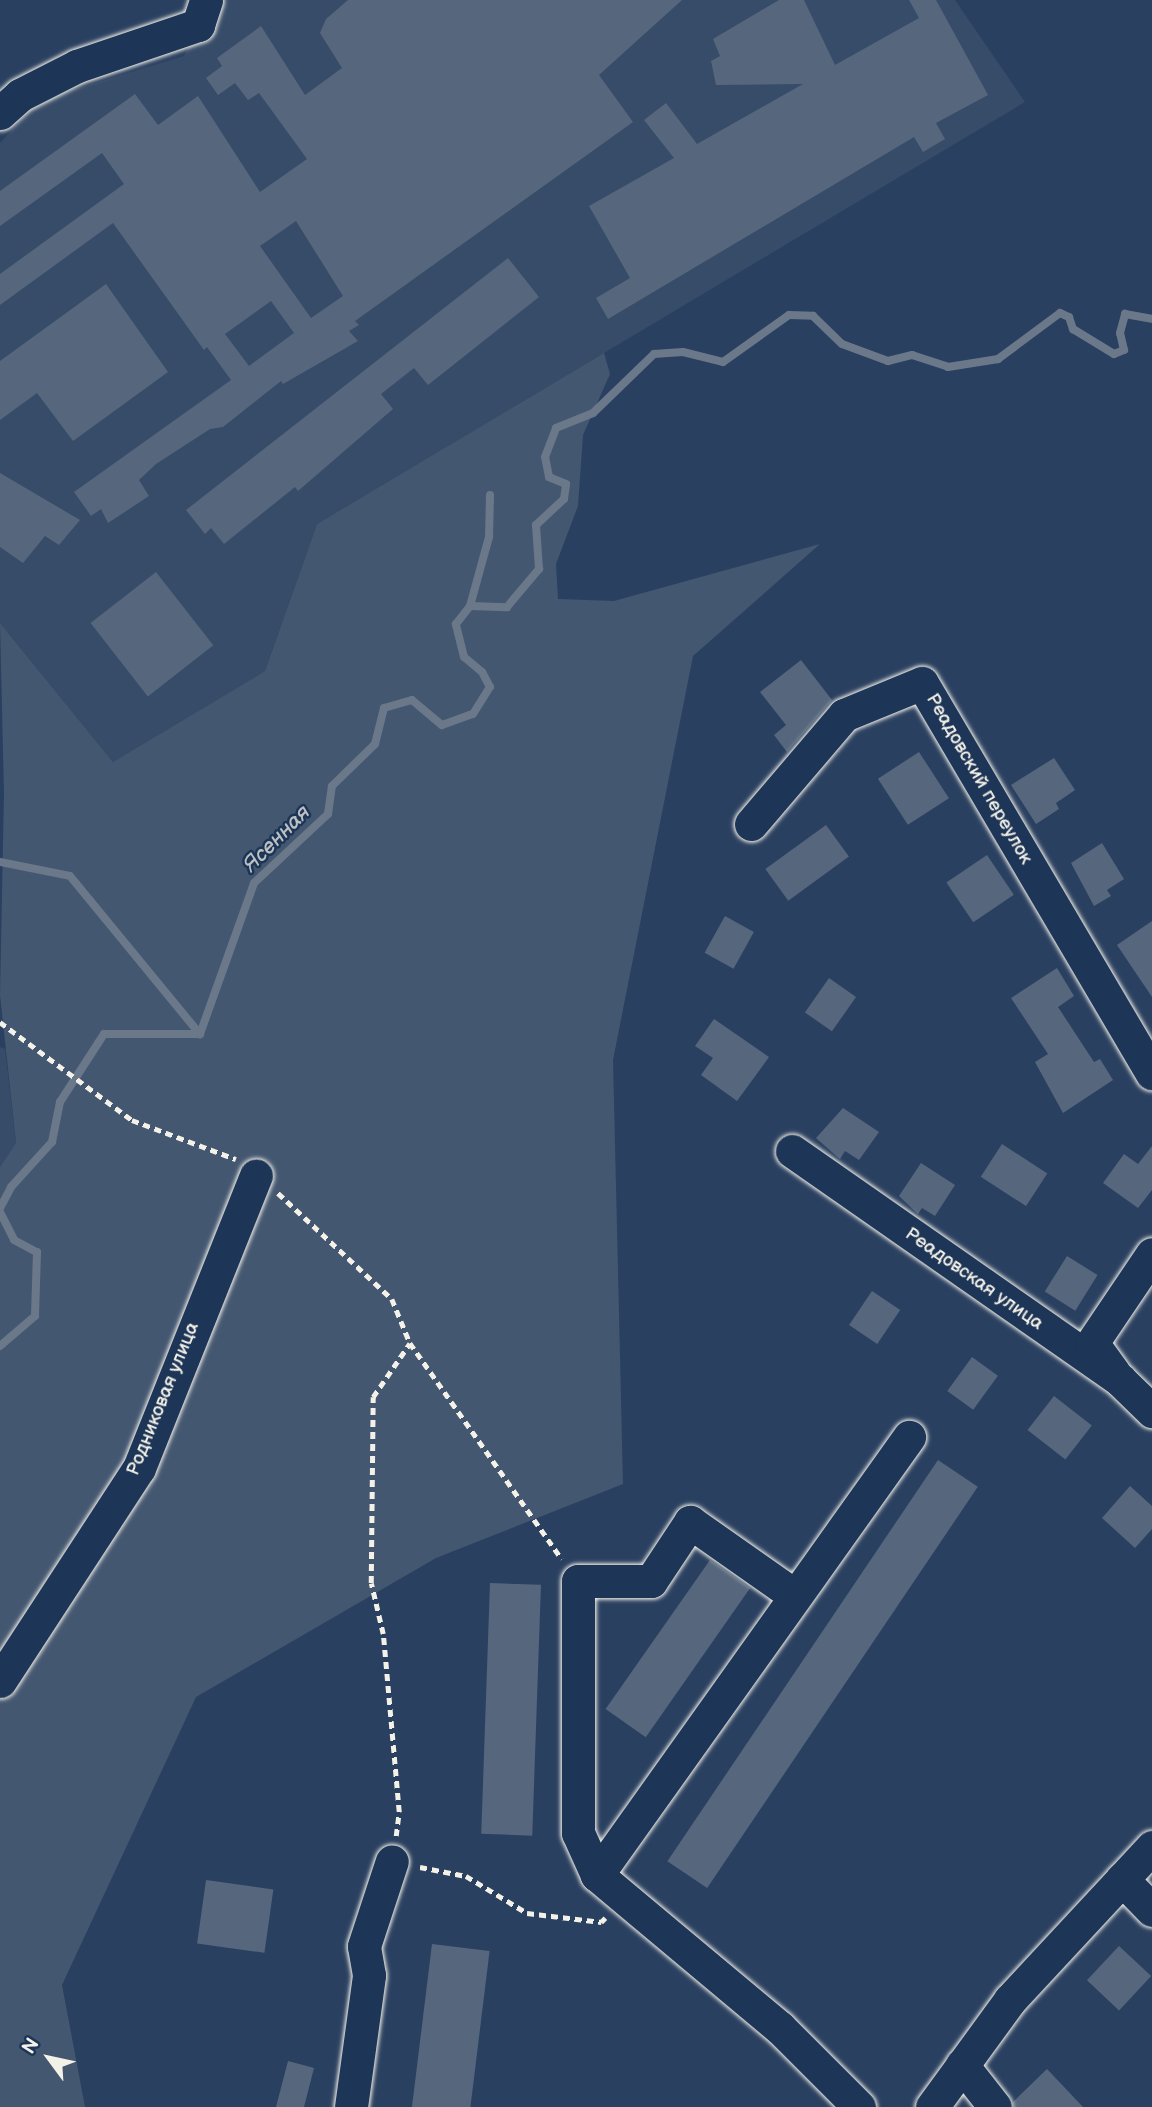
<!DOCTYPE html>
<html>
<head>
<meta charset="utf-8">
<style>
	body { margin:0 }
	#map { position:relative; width:1152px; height:2107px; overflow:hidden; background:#2a4060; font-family:"Balsamiq Sans",sans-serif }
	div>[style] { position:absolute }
	.built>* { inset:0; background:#374c69 }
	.green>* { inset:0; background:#445771 }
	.stream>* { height:8px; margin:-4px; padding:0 4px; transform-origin:4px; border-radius:4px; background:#6a788a }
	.building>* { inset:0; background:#56677d; transform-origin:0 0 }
	.path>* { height:4.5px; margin-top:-2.25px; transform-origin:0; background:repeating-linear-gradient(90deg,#f4f1e8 0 7px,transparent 0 12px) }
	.roads { filter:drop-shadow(0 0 2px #f4f1e8) drop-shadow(0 0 2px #f4f1e8) }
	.minor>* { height:33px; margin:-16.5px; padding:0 16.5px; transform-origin:16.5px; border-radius:16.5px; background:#1d3557 }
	span { translate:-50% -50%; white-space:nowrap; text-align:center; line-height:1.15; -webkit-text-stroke:5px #1d3557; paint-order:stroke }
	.street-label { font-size:19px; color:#f4f1e8 }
	.water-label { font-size:21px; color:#bdc1c2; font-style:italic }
	.north { position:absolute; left:14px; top:2023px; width:70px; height:70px; -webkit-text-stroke:5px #1d3557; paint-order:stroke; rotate:303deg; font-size:19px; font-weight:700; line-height:28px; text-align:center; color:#f4f1e8 }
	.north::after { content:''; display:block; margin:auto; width:24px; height:32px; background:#f4f1e8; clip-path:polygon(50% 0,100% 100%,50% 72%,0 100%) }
</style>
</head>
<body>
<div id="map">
	<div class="built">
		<i style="clip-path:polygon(211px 0,955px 0,1025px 102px,317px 524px,265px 671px,113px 762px,0 623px,0 143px,40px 100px,184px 56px)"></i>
		<i style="clip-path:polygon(0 1047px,5px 1049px,16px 1144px,0 1167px)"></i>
	</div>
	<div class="green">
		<i style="clip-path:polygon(604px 353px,610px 374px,583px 435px,578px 506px,556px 564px,558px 599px,614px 601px,820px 544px,693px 656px,613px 1060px,623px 1484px,436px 1558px,196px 1697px,62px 1985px,85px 2107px,0 2107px,0 1167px,16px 1143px,0 995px,4px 793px,0 623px,113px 762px,265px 671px,317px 524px)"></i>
	</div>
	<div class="stream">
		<i style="left:470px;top:606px;width:72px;rotate:-74.6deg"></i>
		<i style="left:489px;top:537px;width:42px;rotate:-88.6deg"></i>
		<i style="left:0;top:862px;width:71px;rotate:11.3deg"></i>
		<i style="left:70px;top:876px;width:205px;rotate:50.6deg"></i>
		<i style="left:0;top:1208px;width:24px;rotate:-62deg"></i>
		<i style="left:11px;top:1187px;width:61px;rotate:-47.7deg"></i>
		<i style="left:52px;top:1142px;width:41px;rotate:-78.7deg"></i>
		<i style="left:60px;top:1102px;width:81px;rotate:-57.1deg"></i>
		<i style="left:104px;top:1034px;width:96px"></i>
		<i style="left:200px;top:1034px;width:160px;rotate:-70.3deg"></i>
		<i style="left:254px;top:883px;width:101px;rotate:-43deg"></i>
		<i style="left:328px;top:814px;width:28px;rotate:-82deg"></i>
		<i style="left:332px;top:786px;width:60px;rotate:-44.3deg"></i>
		<i style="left:375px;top:744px;width:37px;rotate:-76deg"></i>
		<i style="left:384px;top:708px;width:29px;rotate:-16deg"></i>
		<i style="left:412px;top:700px;width:39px;rotate:40deg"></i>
		<i style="left:442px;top:725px;width:33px;rotate:-20deg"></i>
		<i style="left:473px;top:714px;width:32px;rotate:-58deg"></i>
		<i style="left:490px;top:687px;width:17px;rotate:-118deg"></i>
		<i style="left:482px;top:672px;width:23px;rotate:-140deg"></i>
		<i style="left:464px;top:657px;width:34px;rotate:-104deg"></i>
		<i style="left:456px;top:624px;width:23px;rotate:-52deg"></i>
		<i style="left:470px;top:606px;width:37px;rotate:2deg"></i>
		<i style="left:507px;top:607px;width:50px;rotate:-49.9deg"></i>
		<i style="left:539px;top:569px;width:44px;rotate:-93.9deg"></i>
		<i style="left:536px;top:525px;width:38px;rotate:-43deg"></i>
		<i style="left:564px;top:499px;width:15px;rotate:-82deg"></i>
		<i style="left:566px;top:484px;width:18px;rotate:-158deg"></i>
		<i style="left:549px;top:477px;width:20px;rotate:-101deg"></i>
		<i style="left:545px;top:457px;width:31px;rotate:-69deg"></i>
		<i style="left:556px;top:428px;width:40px;rotate:-22deg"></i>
		<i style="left:593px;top:413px;width:85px;rotate:-44deg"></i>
		<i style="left:654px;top:354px;width:29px;rotate:-4deg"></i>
		<i style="left:683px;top:352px;width:41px;rotate:14deg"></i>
		<i style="left:723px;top:362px;width:81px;rotate:-35.5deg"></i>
		<i style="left:789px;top:315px;width:24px;rotate:2deg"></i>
		<i style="left:813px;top:316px;width:40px;rotate:44deg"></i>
		<i style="left:842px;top:344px;width:49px;rotate:20.3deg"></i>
		<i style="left:888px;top:361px;width:25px;rotate:-14deg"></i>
		<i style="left:912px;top:355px;width:38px;rotate:18deg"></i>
		<i style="left:948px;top:367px;width:51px;rotate:-9.1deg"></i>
		<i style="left:998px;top:359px;width:77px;rotate:-36.6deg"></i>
		<i style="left:1060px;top:313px;width:10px;rotate:24deg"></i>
		<i style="left:1069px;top:317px;width:13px;rotate:72deg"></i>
		<i style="left:1073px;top:329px;width:48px;rotate:31.4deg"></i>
		<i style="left:1114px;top:354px;width:11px;rotate:-22deg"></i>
		<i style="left:1124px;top:350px;width:17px;rotate:-103deg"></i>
		<i style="left:1120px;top:333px;width:20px;rotate:-75deg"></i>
		<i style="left:1125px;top:314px;width:27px;rotate:10deg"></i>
		<i style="left:0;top:1212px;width:31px;rotate:63deg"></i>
		<i style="left:14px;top:1240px;width:26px;rotate:28deg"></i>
		<i style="left:37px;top:1252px;width:64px;rotate:91.8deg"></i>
		<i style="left:35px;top:1316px;width:46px;rotate:139.4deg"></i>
	</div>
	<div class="building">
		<i style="clip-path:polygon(evenodd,348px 0,682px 0,599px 75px,633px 122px,355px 321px,359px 325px,349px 331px,358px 341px,283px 384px,281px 381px,223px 427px,210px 429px,156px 464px,139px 480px,149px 496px,108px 523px,101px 509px,91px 516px,74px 492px,231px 380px,207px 347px,204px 350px,113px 223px,0 305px,0 274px,124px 184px,102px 153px,0 226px,0 191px,135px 94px,158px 125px,198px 96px,260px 192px,307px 159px,259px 93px,248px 100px,235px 83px,218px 95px,206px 78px,222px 66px,217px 58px,261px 26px,305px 95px,342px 68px,320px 33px,326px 19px,348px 0,296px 221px,343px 296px,311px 318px,260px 246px,296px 221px,348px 0,271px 301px,294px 333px,249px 366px,225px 334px,271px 301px)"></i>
		<i style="clip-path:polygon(779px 0,804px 0,835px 65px,919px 18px,909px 0,936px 0,988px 95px,936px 123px,945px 139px,923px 152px,914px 137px,608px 319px,596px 298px,630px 278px,589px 206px,674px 158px,644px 120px,666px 103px,697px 144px,803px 84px,716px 85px,711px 61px,720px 56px,713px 39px)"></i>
		<i style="clip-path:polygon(508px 258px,539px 297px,428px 385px,414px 368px,381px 394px,393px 409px,298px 491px,295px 487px,224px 544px,211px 528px,205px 534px,186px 510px)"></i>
		<i style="clip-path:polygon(106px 284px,168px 372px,73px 441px,37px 393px,0 420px,0 361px)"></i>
		<i style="clip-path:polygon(0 473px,80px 520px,59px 545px,45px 536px,23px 563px,0 547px)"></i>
		<i style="left:156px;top:572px;width:93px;height:83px;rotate:52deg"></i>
		<i style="clip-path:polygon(801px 660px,832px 700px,787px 752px,774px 735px,786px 725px,760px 692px)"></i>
		<i style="left:919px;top:752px;width:55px;height:49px;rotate:57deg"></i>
		<i style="clip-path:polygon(1054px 758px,1075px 790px,1056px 803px,1059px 809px,1036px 824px,1011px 785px)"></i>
		<i style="left:826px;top:825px;width:39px;height:75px;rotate:54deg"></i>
		<i style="clip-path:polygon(1102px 843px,1124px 879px,1107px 890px,1111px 896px,1094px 906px,1071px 863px)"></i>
		<i style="left:987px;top:855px;width:48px;height:49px;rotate:56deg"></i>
		<i style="left:725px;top:916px;width:33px;height:42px;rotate:29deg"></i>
		<i style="clip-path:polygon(1152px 921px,1152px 997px,1117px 945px)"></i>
		<i style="clip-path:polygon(1057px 968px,1074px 996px,1058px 1007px,1094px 1062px,1100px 1059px,1113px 1080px,1063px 1113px,1035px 1062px,1048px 1054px,1011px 998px)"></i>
		<i style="left:829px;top:978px;width:33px;height:42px;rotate:35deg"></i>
		<i style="clip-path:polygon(714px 1019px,769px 1057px,737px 1101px,701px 1075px,713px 1058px,695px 1046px)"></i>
		<i style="clip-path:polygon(843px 1108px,879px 1132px,859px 1160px,845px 1151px,840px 1159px,816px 1138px)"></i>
		<i style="left:1002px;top:1144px;width:54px;height:39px;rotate:33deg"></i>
		<i style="clip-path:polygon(1152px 1146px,1152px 1190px,1138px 1208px,1103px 1183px,1124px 1154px,1138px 1164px)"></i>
		<i style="clip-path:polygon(921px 1163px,955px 1185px,935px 1216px,922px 1208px,918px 1214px,899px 1196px)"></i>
		<i style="left:1067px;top:1256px;width:36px;height:42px;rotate:32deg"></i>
		<i style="left:872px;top:1291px;width:34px;height:41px;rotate:34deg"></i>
		<i style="left:972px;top:1357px;width:32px;height:42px;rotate:36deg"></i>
		<i style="left:1054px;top:1396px;width:48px;height:43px;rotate:38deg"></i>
		<i style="left:938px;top:1460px;width:48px;height:484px;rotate:34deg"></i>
		<i style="clip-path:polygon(1130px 1486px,1152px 1506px,1152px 1529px,1135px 1548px,1102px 1518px)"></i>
		<i style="left:710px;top:1560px;width:49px;height:182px;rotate:35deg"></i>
		<i style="left:490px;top:1583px;width:51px;height:251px;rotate:2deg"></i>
		<i style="left:206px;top:1880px;width:68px;height:64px;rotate:8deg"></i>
		<i style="left:432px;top:1944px;width:58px;height:166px;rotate:7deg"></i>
		<i style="left:1119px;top:1946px;width:44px;height:47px;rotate:43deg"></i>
		<i style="clip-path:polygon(288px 2061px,314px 2068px,304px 2107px,276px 2107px)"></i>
		<i style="clip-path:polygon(1047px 2069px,1083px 2107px,1014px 2107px,1013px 2102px)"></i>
	</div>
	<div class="path">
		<i style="left:0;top:1022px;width:164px;rotate:36.6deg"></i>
		<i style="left:132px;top:1120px;width:111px;rotate:20.6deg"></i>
		<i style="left:278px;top:1193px;width:156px;rotate:42.9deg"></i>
		<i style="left:392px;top:1299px;width:48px;rotate:67.8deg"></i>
		<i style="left:410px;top:1343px;width:264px;rotate:54.9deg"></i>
		<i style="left:396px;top:1836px;width:24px;rotate:-83deg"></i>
		<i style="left:399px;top:1812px;width:179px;rotate:-95.1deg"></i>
		<i style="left:383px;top:1634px;width:52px;rotate:-103.2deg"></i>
		<i style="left:371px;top:1583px;width:186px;rotate:-89.4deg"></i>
		<i style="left:373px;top:1397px;width:65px;rotate:-55.6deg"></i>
		<i style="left:420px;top:1867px;width:47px;rotate:11.1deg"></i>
		<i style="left:466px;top:1876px;width:71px;rotate:31.2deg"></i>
		<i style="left:527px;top:1913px;width:75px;rotate:6.9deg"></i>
		<i style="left:601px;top:1922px;width:6px;rotate:-45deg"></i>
	</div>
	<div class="roads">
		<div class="minor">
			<i style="left:0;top:113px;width:27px;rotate:-42deg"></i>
			<i style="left:20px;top:95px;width:64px;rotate:-27deg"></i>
			<i style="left:77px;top:66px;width:128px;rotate:-18.7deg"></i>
			<i style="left:198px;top:25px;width:26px;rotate:-72deg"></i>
			<i style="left:751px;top:824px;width:143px;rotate:-49.5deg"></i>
			<i style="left:844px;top:715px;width:84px;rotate:-22.3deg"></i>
			<i style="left:922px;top:683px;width:453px;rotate:59.5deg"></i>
			<i style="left:792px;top:1151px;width:400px;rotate:34.9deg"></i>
			<i style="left:1120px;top:1380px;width:45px;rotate:44.1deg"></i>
			<i style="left:1114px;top:1373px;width:37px;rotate:-126deg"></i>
			<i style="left:1092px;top:1343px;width:107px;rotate:-56deg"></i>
			<i style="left:0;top:1681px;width:254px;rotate:-56.9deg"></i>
			<i style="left:139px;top:1468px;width:315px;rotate:-68.2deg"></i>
			<i style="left:597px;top:1875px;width:46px;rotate:-114.3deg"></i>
			<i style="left:578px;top:1833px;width:252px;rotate:-90deg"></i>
			<i style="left:578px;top:1581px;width:73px"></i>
			<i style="left:651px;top:1581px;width:71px;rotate:-56.5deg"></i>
			<i style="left:690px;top:1522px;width:127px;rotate:35.1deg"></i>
			<i style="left:1122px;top:1879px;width:43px;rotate:45.9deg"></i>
			<i style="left:962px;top:2065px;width:53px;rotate:51.8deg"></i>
			<i style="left:351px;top:2107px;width:133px;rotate:-82.2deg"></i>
			<i style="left:369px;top:1975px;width:29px;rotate:-100deg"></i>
			<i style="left:364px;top:1946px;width:89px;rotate:-71.8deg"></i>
			<i style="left:859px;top:2107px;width:112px;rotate:-135deg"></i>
			<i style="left:780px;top:2028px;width:239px;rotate:-140.1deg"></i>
			<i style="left:597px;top:1875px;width:538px;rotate:-54.54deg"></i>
			<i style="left:932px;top:2107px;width:132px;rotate:-53.9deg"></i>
			<i style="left:1010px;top:2000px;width:209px;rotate:-47.1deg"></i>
		</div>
	</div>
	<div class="street-label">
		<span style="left:979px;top:779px;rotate:60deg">Реадовский переулок</span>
		<span style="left:974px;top:1279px;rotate:35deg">Реадовская улица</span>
		<span style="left:163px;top:1399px;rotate:-68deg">Родниковая улица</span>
	</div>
	<div class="water-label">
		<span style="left:277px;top:839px;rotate:-45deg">Ясенная</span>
	</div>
	<div class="north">N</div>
</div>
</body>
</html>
